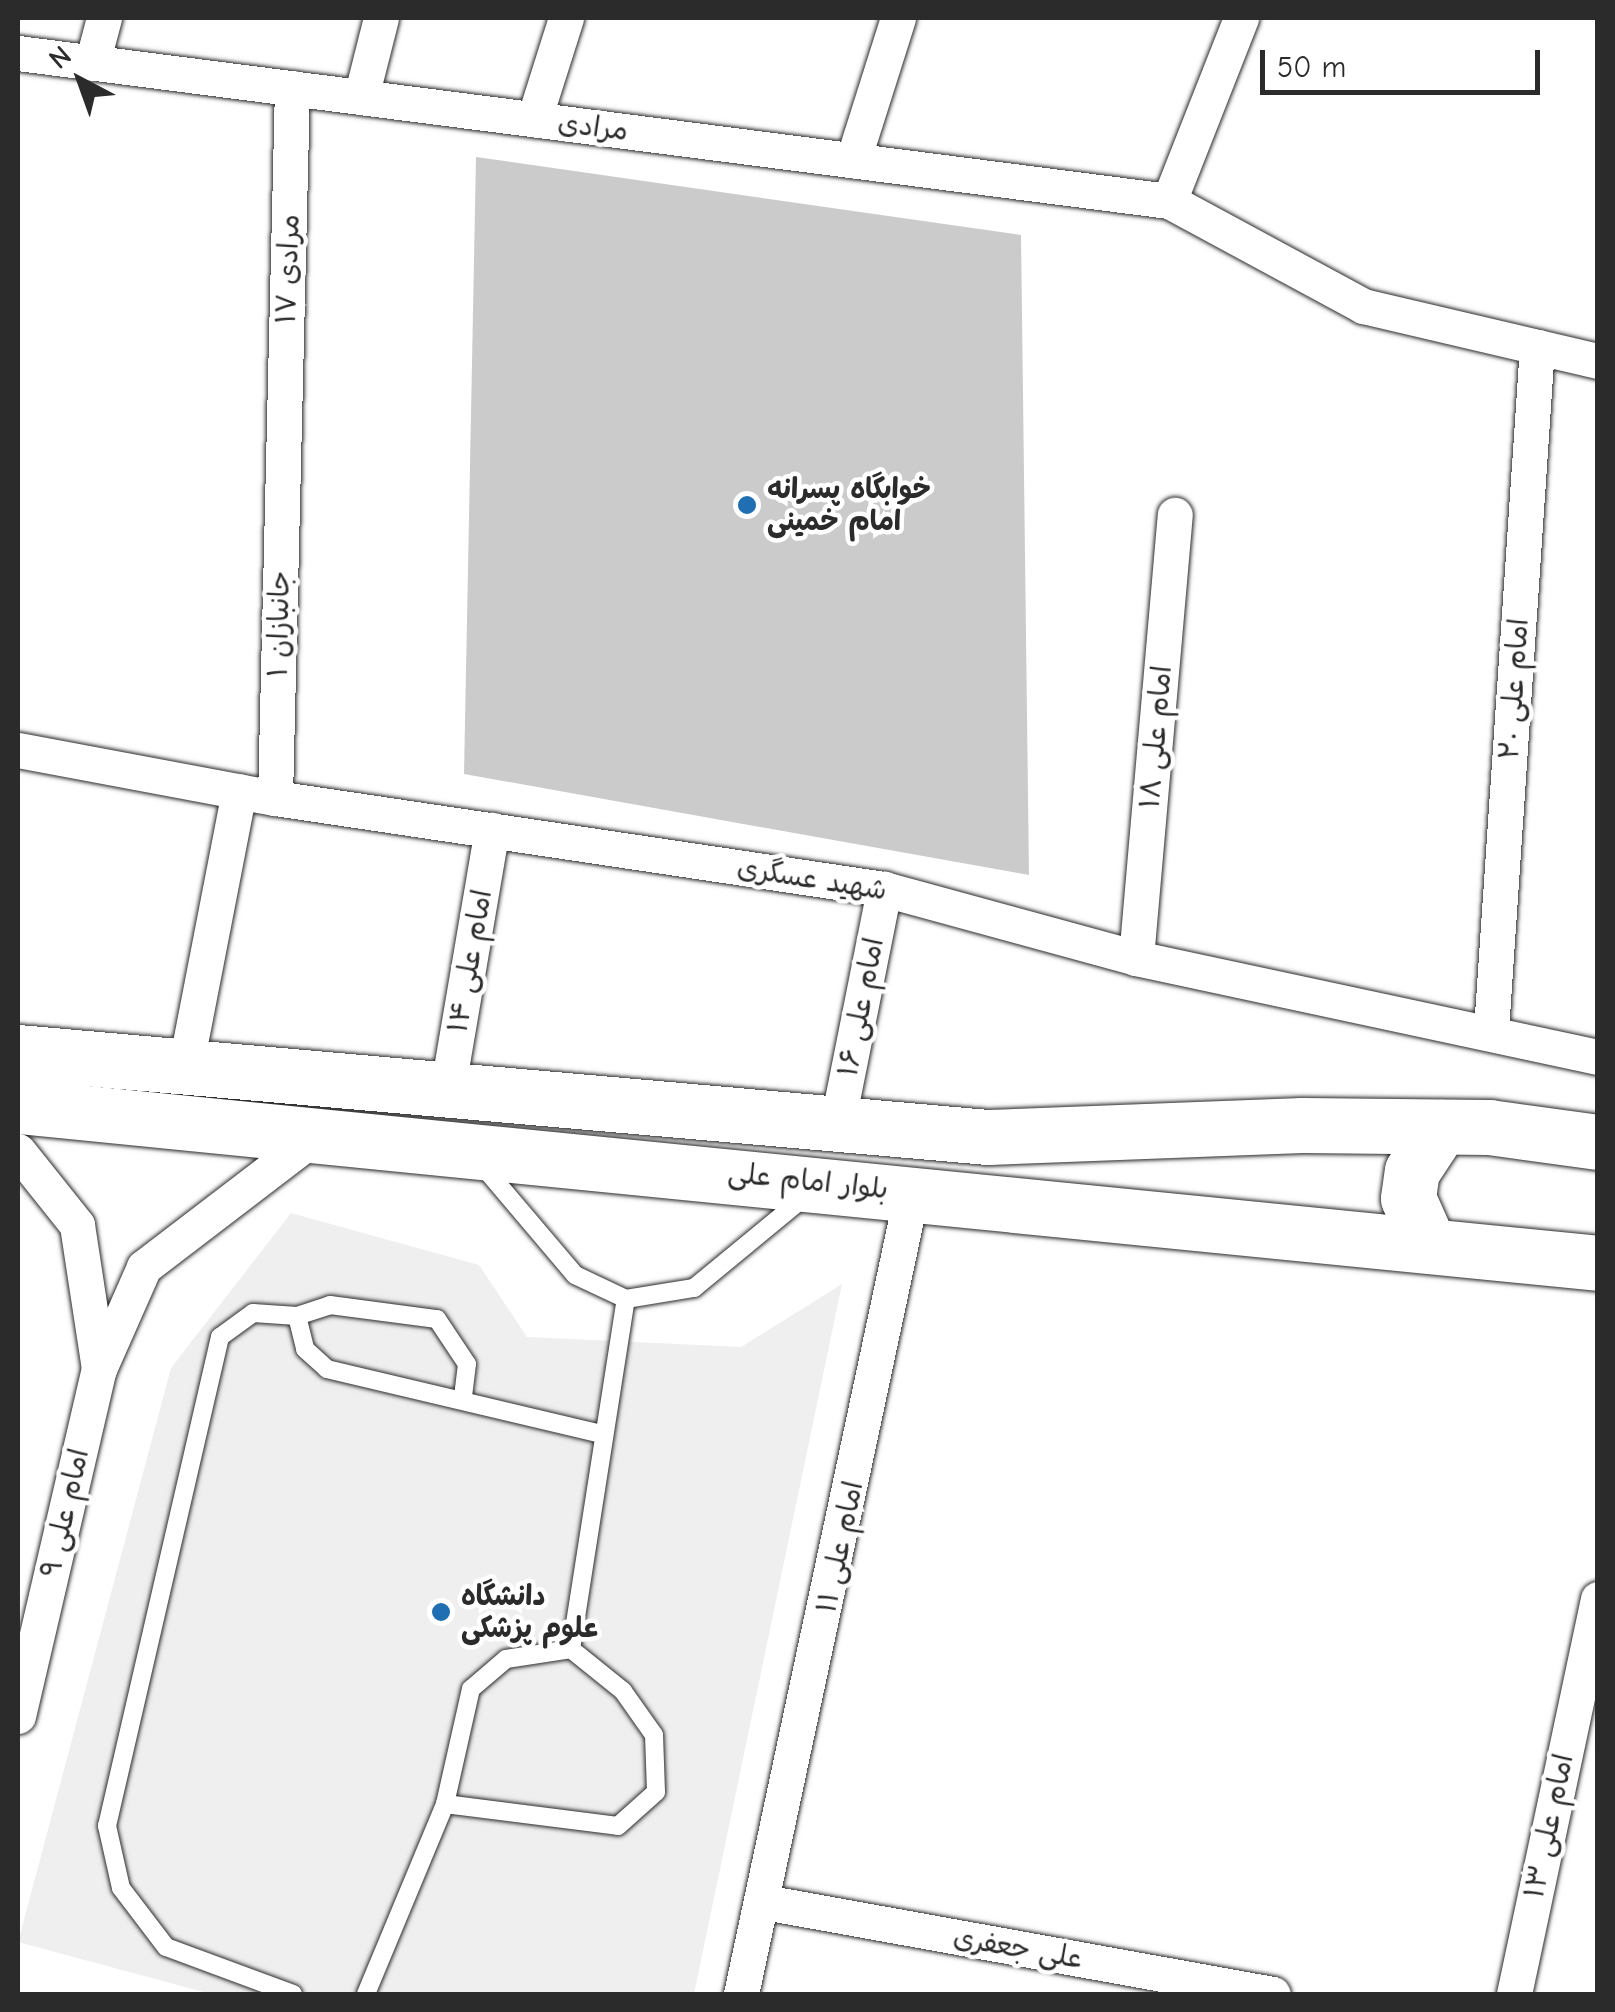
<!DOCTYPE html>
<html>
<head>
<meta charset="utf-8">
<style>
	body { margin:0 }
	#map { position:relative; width:1615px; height:2012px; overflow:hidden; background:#fff; font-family:"Comic Neue","Playpen Sans Arabic",sans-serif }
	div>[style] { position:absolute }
	.built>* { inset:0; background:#efefef }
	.building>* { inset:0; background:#cbcbcb }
	.roads { filter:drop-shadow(0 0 2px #2b2b2b) drop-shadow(0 0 2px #2b2b2b) }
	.service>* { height:18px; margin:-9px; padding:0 9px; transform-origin:9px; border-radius:9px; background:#fff }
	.minor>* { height:35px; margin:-17.5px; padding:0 17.5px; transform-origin:17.5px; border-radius:17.5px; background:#fff }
	.primary>* { height:55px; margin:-27.5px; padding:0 27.5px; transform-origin:27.5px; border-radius:27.5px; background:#fff }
	.dots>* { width:28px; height:28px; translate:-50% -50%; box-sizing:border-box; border:5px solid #fff; border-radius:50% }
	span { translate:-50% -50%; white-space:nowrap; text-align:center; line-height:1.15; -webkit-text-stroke:9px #fff; paint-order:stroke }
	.street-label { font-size:28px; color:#2b2b2b }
	.poi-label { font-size:28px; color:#2b2b2b; font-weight:700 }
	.left { translate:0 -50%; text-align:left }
	.frame { position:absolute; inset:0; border:20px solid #2b2b2b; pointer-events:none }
	.north { position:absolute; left:30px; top:30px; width:100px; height:100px; -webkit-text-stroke:8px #fff; paint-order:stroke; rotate:319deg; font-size:28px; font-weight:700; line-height:40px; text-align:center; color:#2b2b2b }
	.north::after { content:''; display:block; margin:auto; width:35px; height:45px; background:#2b2b2b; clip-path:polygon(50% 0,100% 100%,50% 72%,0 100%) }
	.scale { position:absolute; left:1260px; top:50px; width:280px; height:45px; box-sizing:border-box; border:5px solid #2b2b2b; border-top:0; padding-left:12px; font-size:30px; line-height:35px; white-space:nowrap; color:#2b2b2b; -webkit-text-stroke:8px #fff; paint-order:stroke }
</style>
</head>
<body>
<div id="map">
	<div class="built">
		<i style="clip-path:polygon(291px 1213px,479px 1265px,527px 1337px,741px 1347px,842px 1284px,694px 1994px,211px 1994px,18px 1942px,171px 1368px)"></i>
	</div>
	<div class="building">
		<i style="clip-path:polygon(476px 157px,1021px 235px,1029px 875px,464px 774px)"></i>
	</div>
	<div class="roads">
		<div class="service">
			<i style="left:481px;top:1164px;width:145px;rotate:49.7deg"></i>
			<i style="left:575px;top:1275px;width:56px;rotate:25.2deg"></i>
			<i style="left:626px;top:1299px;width:69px;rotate:-9.2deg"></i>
			<i style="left:694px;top:1288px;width:148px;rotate:-39.5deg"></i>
			<i style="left:297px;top:1316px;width:35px;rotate:-18deg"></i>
			<i style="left:330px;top:1305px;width:108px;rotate:7.5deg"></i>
			<i style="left:437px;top:1319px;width:54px;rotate:56.3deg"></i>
			<i style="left:467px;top:1364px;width:31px;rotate:97deg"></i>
			<i style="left:445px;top:1804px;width:118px;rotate:-77.3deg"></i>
			<i style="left:471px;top:1689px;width:46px;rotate:-40.6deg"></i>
			<i style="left:506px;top:1659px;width:66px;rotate:-8.7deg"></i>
			<i style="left:293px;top:1994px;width:135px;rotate:-159.7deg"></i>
			<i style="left:166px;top:1947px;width:74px;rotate:-127.3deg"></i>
			<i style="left:121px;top:1888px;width:64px;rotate:-102.7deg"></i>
			<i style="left:107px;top:1826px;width:502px;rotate:-76.99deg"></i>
			<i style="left:220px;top:1337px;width:41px;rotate:-36deg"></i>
			<i style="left:253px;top:1313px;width:44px;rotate:3.9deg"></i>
			<i style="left:297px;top:1316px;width:34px;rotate:76deg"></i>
			<i style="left:305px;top:1349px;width:30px;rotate:42deg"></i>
			<i style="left:327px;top:1369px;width:284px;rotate:13.3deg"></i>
			<i style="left:366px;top:1994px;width:206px;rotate:-67.4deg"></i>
			<i style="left:445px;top:1804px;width:174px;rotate:7.2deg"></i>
			<i style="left:618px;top:1826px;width:51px;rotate:-41.8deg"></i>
			<i style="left:656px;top:1792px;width:57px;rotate:-92deg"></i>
			<i style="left:654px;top:1735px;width:54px;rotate:-125.2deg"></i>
			<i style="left:623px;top:1691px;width:67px;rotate:-141.1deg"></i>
			<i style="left:571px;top:1649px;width:354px;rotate:-81.1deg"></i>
		</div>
		<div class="minor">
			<i style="left:18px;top:53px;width:1160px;rotate:7.33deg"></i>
			<i style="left:1169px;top:201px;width:221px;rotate:28.4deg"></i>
			<i style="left:1363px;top:306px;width:241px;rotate:13.2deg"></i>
			<i style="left:92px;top:63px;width:47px;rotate:-75.1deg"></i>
			<i style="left:361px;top:97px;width:81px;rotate:-75.8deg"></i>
			<i style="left:534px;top:119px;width:106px;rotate:-72.4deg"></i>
			<i style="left:853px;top:160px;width:149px;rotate:-72.4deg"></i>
			<i style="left:1169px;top:201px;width:197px;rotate:-68.5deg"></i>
			<i style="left:18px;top:750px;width:261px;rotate:10.6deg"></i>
			<i style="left:275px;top:798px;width:616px;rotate:8.5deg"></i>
			<i style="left:884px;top:889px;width:261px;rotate:15.3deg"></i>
			<i style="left:1136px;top:958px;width:472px;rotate:12.1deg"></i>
			<i style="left:275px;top:798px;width:710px;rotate:-88.63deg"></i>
			<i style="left:1136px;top:958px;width:445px;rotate:-85deg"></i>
			<i style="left:1491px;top:1030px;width:685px;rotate:-86.15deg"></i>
			<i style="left:185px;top:1069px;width:283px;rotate:-79deg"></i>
			<i style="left:447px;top:1092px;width:266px;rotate:-80.3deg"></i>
			<i style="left:837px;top:1125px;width:241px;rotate:-78.7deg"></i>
			<i style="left:18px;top:1151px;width:95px;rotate:51.4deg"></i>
			<i style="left:77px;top:1225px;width:146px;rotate:81.3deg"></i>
			<i style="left:99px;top:1369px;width:111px;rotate:-66.2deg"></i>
			<i style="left:144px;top:1267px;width:219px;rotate:-37.4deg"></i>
			<i style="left:18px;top:1716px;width:356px;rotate:-76.9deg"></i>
			<i style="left:764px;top:1902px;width:517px;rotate:10.25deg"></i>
			<i style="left:741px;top:1994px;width:821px;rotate:-77.98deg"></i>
			<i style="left:1514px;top:1994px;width:404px;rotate:-78deg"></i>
		</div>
		<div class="primary">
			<i style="left:18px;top:1052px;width:974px;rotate:5.01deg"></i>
			<i style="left:988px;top:1137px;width:314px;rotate:-2.2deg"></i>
			<i style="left:1302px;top:1125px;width:187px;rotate:0.6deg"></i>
			<i style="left:1489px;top:1127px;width:110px;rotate:7.8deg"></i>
			<i style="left:18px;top:1106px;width:1588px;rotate:5.67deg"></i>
			<i style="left:1428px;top:1243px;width:49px;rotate:-114deg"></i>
			<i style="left:1408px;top:1198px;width:27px;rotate:-82deg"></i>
			<i style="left:1412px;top:1171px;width:53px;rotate:-56.6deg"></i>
		</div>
	</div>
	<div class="dots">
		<i style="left:747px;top:505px;background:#1f6fb2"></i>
		<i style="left:441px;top:1612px;background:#1f6fb2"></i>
	</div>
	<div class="street-label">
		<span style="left:593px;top:127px;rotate:7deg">مرادی</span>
		<span style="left:288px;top:269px;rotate:-88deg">مرادی ۱۷</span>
		<span style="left:279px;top:624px;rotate:-89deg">جانبازان ۱</span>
		<span style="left:1514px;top:689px;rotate:-86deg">امام علی ۲۰</span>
		<span style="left:1156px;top:737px;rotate:-85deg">امام علی ۱۸</span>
		<span style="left:812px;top:879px;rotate:9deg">شهید عسگری</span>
		<span style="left:470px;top:961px;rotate:-80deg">امام علی ۱۴</span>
		<span style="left:861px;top:1007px;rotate:-79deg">امام علی ۱۶</span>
		<span style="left:808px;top:1181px;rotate:6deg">بلوار امام علی</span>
		<span style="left:65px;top:1513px;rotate:-77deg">امام علی ۹</span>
		<span style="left:840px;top:1547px;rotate:-78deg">امام علی ۱۱</span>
		<span style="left:1549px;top:1826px;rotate:-78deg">امام علی ۱‍۳</span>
		<span style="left:1018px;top:1948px;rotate:10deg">علی جعفری</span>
	</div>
	<div class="poi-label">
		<span class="left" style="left:767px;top:505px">خوابگاه پسرانه<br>امام خمینی</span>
		<span class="left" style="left:461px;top:1612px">دانشگاه<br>علوم پزشکی</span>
	</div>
	<div class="frame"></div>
	<div class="north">N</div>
	<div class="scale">50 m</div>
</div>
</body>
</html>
